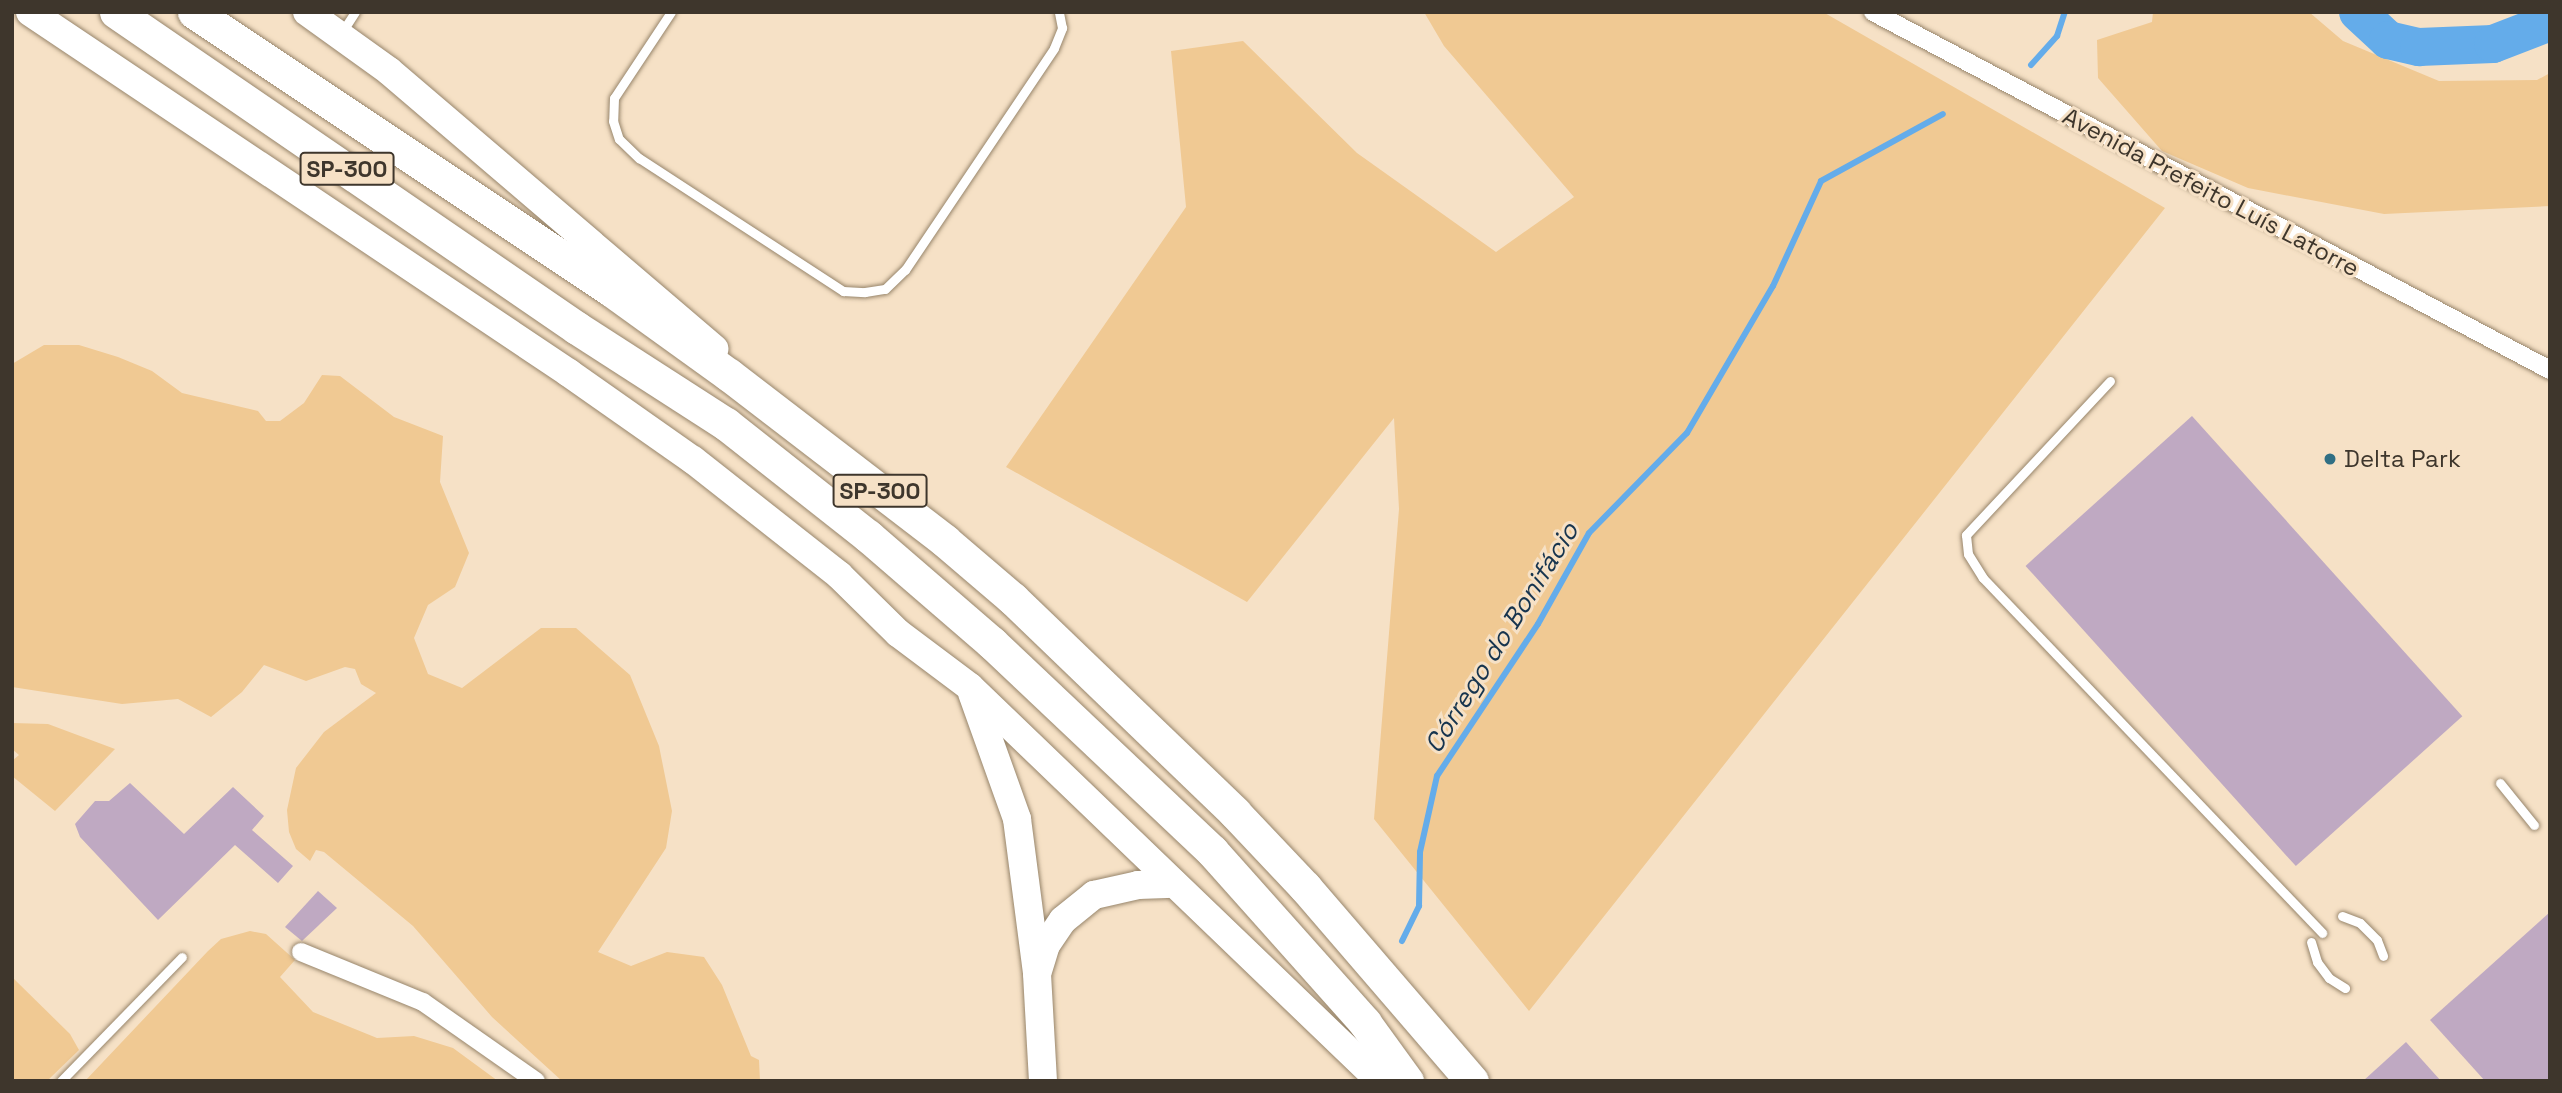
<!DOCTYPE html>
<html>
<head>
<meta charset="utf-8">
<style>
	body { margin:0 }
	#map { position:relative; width:2562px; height:1093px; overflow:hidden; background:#f6e1c6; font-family:"Space Grotesk",sans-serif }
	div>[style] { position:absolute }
	.green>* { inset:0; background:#f0c993 }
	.stream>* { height:6px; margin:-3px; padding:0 3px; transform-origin:3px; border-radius:3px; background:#64acea }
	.river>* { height:38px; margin:-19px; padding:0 19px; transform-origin:19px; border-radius:19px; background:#64acea }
	.building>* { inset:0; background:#bfa9c2; transform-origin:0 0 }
	.roads { filter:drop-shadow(0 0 2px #97856b) drop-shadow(0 0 2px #97856b) }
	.lane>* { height:9px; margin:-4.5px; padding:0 4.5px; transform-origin:4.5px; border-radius:4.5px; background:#fff }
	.street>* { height:18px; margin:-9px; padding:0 9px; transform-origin:9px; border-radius:9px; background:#fff }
	.primary>* { height:28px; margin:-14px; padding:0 14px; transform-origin:14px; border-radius:14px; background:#fff }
	.highway>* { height:33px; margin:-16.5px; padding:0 16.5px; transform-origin:16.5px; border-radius:16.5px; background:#fff }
	.dots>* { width:19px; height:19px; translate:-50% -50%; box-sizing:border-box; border:4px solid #f6e1c6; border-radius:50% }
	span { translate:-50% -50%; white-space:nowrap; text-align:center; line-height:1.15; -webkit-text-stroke:6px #f6e1c6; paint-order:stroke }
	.shield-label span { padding:2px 5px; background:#f6e1c6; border:2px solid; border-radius:5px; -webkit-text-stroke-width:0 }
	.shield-label { font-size:23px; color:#3e362c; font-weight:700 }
	.street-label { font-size:24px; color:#3e362c }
	.poi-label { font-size:24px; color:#3e362c }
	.left { translate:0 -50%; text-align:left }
	.water-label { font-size:26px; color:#16344e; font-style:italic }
	.frame { position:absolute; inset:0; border:14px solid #3e362c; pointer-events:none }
</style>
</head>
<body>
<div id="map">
	<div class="green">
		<i style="clip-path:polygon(1424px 12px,1823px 12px,2165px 208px,1529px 1011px,1374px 819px,1399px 509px,1394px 418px,1247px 602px,1006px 467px,1186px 207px,1171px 51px,1243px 41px,1357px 153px,1496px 252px,1574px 197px,1444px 46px)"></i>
		<i style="clip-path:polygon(2153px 12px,2309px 12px,2343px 41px,2439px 81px,2537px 80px,2550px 73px,2550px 206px,2384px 214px,2248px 188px,2162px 151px,2098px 78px,2097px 40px,2152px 22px)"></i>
		<i style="clip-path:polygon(44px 345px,79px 345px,118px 357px,152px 371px,182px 393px,258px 411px,266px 421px,280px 421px,304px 403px,322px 375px,340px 376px,394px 417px,443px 436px,440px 482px,469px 553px,455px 587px,428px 605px,414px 638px,428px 674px,462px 688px,541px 628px,576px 628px,630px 675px,659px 746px,672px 811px,666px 848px,598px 952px,631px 966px,667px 952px,704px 957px,722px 985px,751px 1056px,759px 1060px,760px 1081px,562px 1081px,492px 1017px,413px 926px,324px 852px,316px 850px,310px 861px,296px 849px,289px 832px,287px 810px,296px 768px,324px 732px,376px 693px,361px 684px,355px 669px,345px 667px,306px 681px,264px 665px,242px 692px,211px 717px,178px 699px,122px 704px,12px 687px,12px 364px)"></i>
		<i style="clip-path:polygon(12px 723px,48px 724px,115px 749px,55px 811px,12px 776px,12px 761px,19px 755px,12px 749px)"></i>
		<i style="clip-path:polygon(250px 931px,266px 934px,295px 960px,280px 977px,313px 1012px,377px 1038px,414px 1036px,453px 1048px,498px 1081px,85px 1081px,208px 951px,221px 939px)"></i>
		<i style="clip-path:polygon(12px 977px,70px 1034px,79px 1050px,47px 1081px,12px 1081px)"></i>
	</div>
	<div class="stream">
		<i style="left:2031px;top:65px;width:39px;rotate:-48deg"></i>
		<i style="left:2057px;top:36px;width:25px;rotate:-72deg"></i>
		<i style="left:1402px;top:941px;width:39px;rotate:-64deg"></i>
		<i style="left:1419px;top:906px;width:54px;rotate:-88.9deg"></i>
		<i style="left:1420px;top:852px;width:78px;rotate:-77.4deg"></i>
		<i style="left:1437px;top:776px;width:182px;rotate:-56.4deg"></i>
		<i style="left:1538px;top:624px;width:104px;rotate:-60.7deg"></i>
		<i style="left:1589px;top:533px;width:140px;rotate:-45.6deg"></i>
		<i style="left:1687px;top:433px;width:170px;rotate:-59.7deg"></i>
		<i style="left:1773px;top:286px;width:115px;rotate:-65.4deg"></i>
		<i style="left:1821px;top:181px;width:139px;rotate:-28.8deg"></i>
	</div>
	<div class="river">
		<i style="left:2358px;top:12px;width:41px;rotate:43deg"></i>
		<i style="left:2388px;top:40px;width:32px;rotate:13deg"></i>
		<i style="left:2419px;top:47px;width:74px;rotate:-2.3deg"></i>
		<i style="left:2493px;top:44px;width:61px;rotate:-21.1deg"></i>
	</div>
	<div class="building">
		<i style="left:2192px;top:416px;width:404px;height:224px;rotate:48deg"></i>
		<i style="clip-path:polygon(130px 783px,184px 834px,233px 787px,264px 816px,252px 830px,293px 866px,278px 883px,235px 845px,158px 920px,80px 837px,75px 824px,95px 801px,109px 801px)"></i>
		<i style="clip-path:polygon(318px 891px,337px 908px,302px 941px,285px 927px)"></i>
		<i style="clip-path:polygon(2550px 912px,2550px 1081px,2485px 1081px,2430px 1020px)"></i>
		<i style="clip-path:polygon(2406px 1042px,2441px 1081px,2363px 1081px)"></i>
	</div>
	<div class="roads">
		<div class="lane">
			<i style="left:671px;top:12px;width:103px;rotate:123.5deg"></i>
			<i style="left:614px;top:98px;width:23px;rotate:92deg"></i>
			<i style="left:613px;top:121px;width:19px;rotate:72deg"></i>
			<i style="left:619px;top:139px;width:28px;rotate:44deg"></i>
			<i style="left:639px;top:158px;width:244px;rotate:33.1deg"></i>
			<i style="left:843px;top:291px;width:22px;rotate:3deg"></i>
			<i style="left:865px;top:292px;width:20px;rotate:-9deg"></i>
			<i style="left:885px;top:289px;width:28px;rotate:-44deg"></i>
			<i style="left:905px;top:270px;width:267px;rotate:-56.1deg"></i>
			<i style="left:1054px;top:48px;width:22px;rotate:-68deg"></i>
			<i style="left:1062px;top:28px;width:16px;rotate:-101deg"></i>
			<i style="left:342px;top:32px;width:24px;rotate:-57deg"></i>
			<i style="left:2110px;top:381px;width:211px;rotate:133.1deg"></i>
			<i style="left:1966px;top:535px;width:19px;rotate:84deg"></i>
			<i style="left:1968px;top:554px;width:28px;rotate:58deg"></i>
			<i style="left:1983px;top:578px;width:491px;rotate:46.3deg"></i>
			<i style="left:2500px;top:783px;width:54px;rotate:51deg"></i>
			<i style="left:2342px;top:916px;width:19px;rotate:21deg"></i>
			<i style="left:2360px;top:923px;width:24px;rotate:45deg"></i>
			<i style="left:2377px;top:940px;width:17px;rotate:69deg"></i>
			<i style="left:2311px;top:942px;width:21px;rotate:73deg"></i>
			<i style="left:2317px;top:962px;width:20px;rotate:53deg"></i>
			<i style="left:2329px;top:978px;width:19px;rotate:32deg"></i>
			<i style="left:61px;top:1081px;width:173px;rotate:-45.7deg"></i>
		</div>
		<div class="street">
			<i style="left:1873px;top:12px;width:766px;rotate:27.87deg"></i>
			<i style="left:301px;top:952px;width:132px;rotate:22.3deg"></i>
			<i style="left:423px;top:1002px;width:138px;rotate:35deg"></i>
		</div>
		<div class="primary">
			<i style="left:30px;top:12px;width:649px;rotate:33.81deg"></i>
			<i style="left:569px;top:373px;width:151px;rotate:35.1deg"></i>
			<i style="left:693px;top:460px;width:186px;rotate:38.2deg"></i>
			<i style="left:839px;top:575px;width:83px;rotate:44.5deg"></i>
			<i style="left:898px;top:633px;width:90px;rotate:36.9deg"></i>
			<i style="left:970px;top:687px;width:569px;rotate:43.86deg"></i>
			<i style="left:307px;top:12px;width:101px;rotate:35.7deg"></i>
			<i style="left:389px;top:71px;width:428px;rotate:40.5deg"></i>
			<i style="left:972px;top:693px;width:134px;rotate:70.3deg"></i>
			<i style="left:1017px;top:819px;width:156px;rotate:82.6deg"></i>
			<i style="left:1037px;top:974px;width:107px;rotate:86.8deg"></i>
			<i style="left:1038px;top:971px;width:27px;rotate:-73deg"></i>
			<i style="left:1046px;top:945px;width:30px;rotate:-56deg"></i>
			<i style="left:1063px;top:920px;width:40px;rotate:-39deg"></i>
			<i style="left:1094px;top:895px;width:45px;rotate:-12.8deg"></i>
			<i style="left:1138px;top:885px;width:36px;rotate:-2deg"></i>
		</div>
		<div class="highway">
			<i style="left:116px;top:12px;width:559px;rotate:34.43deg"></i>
			<i style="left:577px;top:328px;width:177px;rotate:32.8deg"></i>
			<i style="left:726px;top:424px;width:181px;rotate:38.3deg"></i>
			<i style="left:868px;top:536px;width:164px;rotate:40.8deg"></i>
			<i style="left:992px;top:643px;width:303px;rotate:43.4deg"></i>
			<i style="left:1212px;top:851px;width:230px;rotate:48.3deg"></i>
			<i style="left:1365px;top:1023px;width:72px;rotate:54.1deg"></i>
			<i style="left:194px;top:12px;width:501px;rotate:33.69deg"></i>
			<i style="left:611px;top:290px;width:145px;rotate:35.8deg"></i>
			<i style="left:729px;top:375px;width:272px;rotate:37.5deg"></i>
			<i style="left:945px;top:541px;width:89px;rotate:40.5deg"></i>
			<i style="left:1013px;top:599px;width:308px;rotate:43.9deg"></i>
			<i style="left:1235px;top:813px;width:102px;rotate:46.6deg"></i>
			<i style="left:1305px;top:887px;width:256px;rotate:49.3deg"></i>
		</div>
	</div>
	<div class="dots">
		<i style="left:2330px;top:459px;background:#306f84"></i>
	</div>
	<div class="shield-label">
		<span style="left:347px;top:169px">SP-300</span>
		<span style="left:880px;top:491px">SP-300</span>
	</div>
	<div class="street-label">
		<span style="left:2211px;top:192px;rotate:28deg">Avenida Prefeito Luís Latorre</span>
	</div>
	<div class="poi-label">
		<span class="left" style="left:2344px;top:459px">Delta Park</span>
	</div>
	<div class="water-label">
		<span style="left:1502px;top:638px;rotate:-58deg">Córrego do Bonifácio</span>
	</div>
	<div class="frame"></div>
</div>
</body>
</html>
